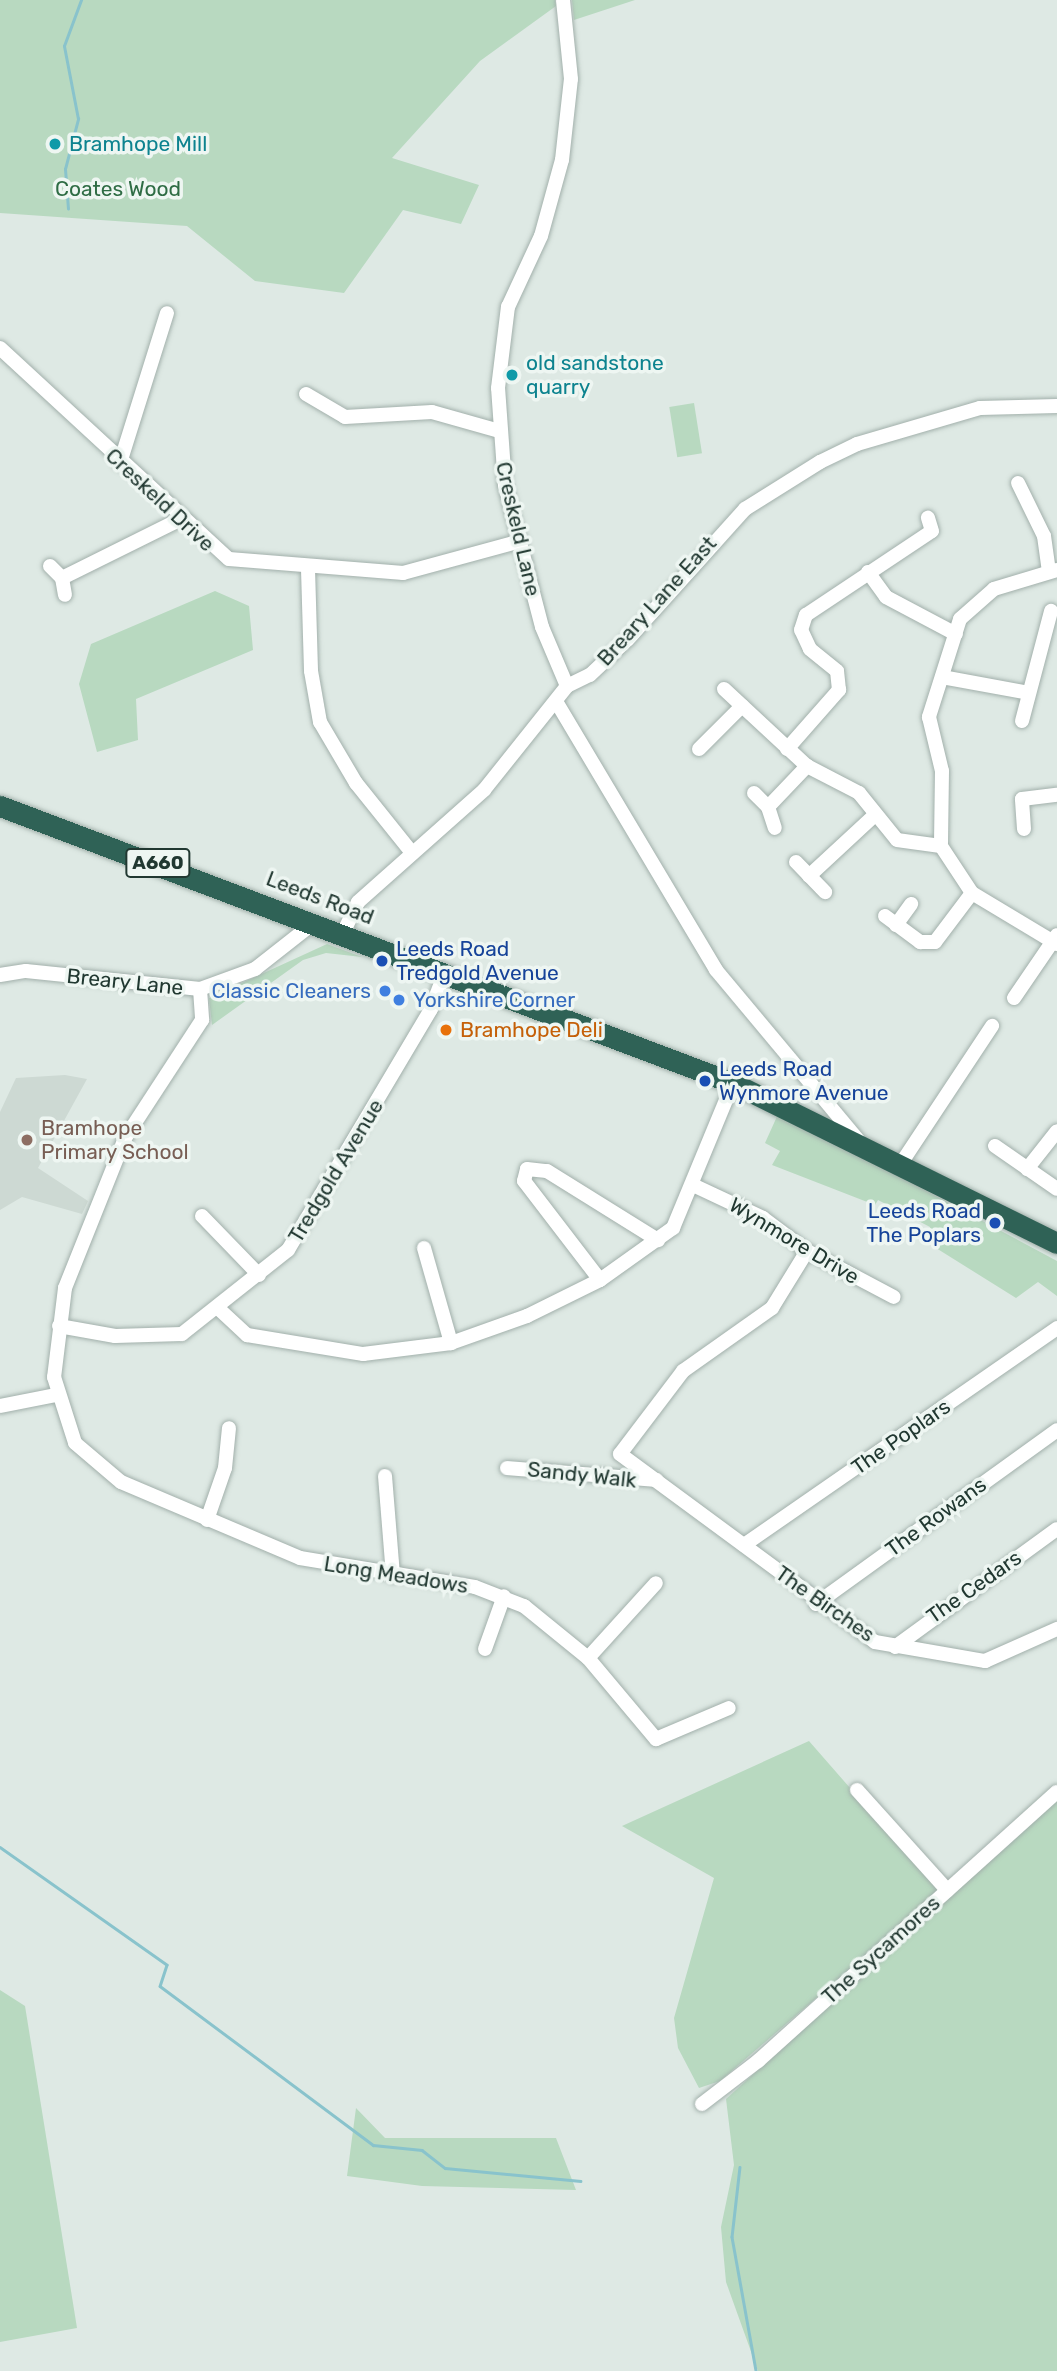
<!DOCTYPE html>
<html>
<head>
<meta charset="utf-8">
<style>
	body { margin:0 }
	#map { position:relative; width:1057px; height:2371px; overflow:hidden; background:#dee9e4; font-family:Rubik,sans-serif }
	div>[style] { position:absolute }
	.built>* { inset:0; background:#cdd9d3 }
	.green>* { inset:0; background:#b8d9c0; transform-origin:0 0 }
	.stream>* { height:2.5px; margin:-1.25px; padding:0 1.25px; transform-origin:1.25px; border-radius:1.25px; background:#89c3cc }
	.roads { filter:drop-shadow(0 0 2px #a2b0ab) drop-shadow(0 0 2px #a2b0ab) }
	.minor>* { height:14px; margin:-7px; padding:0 7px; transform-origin:7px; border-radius:7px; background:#fff }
	.highway>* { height:21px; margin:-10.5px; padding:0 10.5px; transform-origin:10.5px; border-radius:10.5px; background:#2f6256 }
	.dots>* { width:19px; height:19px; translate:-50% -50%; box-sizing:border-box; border:4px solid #eef6f2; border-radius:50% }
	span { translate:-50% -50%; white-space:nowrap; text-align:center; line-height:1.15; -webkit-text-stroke:7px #eef6f2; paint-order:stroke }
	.shield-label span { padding:2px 5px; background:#eef6f2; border:2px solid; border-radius:5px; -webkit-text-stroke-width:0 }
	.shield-label { font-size:19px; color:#213831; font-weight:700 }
	.culture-label { font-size:21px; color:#0d838f }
	.left { translate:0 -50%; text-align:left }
	.park-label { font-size:21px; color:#2e6c44 }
	.street-label { font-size:21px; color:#213831 }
	.transit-label { font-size:21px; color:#164399 }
	.right { translate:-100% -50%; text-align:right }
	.shop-label { font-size:21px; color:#366cbe }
	.food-label { font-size:21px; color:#c56008 }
	.education-label { font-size:21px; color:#785e54 }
</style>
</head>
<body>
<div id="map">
	<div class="built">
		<i style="clip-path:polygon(65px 1075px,87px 1079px,38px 1168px,88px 1201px,82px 1214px,22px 1197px,0 1210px,0 1112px,16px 1078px)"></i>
	</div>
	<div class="green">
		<i style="clip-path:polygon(0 0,555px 0,556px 6px,480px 61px,392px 158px,479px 185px,461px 224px,403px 210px,344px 293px,255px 281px,187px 226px,0 213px)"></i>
		<i style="clip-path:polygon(572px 0,635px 0,574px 20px)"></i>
		<i style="left:694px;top:403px;width:51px;height:25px;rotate:81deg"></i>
		<i style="clip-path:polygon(215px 591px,249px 606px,253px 650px,136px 699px,138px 740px,97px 752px,79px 684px,91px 644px)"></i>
		<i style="clip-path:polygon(327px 944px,362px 957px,326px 953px,303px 960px,212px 1025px,209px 998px)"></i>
		<i style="clip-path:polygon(779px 1112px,1057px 1261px,1057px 1296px,1038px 1282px,1016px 1298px,936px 1248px,930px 1227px,878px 1200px,875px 1205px,772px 1165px,780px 1151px,765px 1143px)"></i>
		<i style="clip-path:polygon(809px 1741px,940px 1891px,720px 2081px,699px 2088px,678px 2048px,674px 2018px,714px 1878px,622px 1826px)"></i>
		<i style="clip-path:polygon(1057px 1799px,1057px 2371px,758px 2371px,726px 2282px,721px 2227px,734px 2165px,726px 2099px)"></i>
		<i style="clip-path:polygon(0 1990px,25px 2006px,77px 2328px,0 2342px)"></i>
		<i style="clip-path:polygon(356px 2108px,385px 2138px,556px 2138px,576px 2190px,422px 2186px,347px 2176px)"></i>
	</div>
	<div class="stream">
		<i style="left:68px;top:209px;width:40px;rotate:-94.3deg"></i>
		<i style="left:65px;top:169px;width:52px;rotate:-75.4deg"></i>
		<i style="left:78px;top:119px;width:74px;rotate:-100.9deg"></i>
		<i style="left:64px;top:46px;width:49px;rotate:-69.7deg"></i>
		<i style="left:0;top:1847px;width:204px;rotate:35.2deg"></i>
		<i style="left:167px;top:1965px;width:22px;rotate:108deg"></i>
		<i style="left:160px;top:1986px;width:266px;rotate:36.7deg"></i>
		<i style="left:373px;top:2145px;width:49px;rotate:5.8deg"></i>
		<i style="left:422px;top:2150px;width:29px;rotate:38deg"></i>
		<i style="left:445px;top:2168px;width:136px;rotate:5.5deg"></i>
		<i style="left:740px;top:2167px;width:70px;rotate:96.5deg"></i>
		<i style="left:732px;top:2237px;width:136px;rotate:79.8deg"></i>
	</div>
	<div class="roads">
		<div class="minor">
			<i style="left:0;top:348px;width:311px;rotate:42.7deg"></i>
			<i style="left:229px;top:559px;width:175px;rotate:4.6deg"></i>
			<i style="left:403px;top:573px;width:122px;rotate:-15.2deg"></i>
			<i style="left:306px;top:394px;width:45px;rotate:30.5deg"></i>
			<i style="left:345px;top:417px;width:87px;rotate:-3.3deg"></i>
			<i style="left:432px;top:412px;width:70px;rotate:15.8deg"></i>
			<i style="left:120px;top:463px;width:157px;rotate:-72.6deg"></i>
			<i style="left:1018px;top:483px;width:59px;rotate:63.9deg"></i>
			<i style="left:1044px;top:536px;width:35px;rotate:82deg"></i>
			<i style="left:50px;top:566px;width:17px;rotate:45deg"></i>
			<i style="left:62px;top:578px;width:17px;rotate:80deg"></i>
			<i style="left:308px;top:569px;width:102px;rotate:88.3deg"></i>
			<i style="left:311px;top:671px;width:52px;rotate:80deg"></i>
			<i style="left:320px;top:722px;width:71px;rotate:59.5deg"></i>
			<i style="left:356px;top:783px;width:90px;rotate:51.3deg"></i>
			<i style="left:1057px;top:570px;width:66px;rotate:163.2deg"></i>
			<i style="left:994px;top:589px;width:45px;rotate:138.6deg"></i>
			<i style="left:960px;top:619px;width:103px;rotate:107.6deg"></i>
			<i style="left:929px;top:717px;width:56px;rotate:76.5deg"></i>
			<i style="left:942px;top:771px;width:75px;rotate:90.8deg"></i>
			<i style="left:941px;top:846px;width:56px;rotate:56.6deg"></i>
			<i style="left:972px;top:893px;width:99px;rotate:31deg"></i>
			<i style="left:868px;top:572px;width:31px;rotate:54deg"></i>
			<i style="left:886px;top:597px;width:79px;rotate:27.9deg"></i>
			<i style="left:62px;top:578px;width:133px;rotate:-26.4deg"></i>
			<i style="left:942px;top:677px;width:88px;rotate:10.4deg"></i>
			<i style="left:567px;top:686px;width:25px;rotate:-26deg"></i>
			<i style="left:590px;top:675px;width:52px;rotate:-43.5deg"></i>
			<i style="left:628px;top:639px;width:175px;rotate:-48deg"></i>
			<i style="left:745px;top:509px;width:89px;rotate:-32.1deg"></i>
			<i style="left:820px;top:462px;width:41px;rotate:-25.9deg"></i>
			<i style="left:857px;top:444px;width:128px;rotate:-16.3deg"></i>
			<i style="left:980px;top:408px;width:77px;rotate:-1.5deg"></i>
			<i style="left:724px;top:689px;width:113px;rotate:42.9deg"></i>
			<i style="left:807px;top:766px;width:59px;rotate:27.4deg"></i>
			<i style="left:859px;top:793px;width:60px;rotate:51deg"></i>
			<i style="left:897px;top:840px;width:44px;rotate:7.8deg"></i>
			<i style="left:557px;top:703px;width:311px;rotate:59.2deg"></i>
			<i style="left:716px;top:970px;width:222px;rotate:50.1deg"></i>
			<i style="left:1022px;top:721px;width:114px;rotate:-75.2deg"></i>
			<i style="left:699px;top:749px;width:61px;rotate:-45deg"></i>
			<i style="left:787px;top:749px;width:79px;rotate:-48.6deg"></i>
			<i style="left:839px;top:690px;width:19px;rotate:-96deg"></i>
			<i style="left:837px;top:671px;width:35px;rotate:-141deg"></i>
			<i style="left:810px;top:649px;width:21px;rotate:-115deg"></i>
			<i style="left:801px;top:630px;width:16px;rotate:-72deg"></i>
			<i style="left:806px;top:615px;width:151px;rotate:-33.7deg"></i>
			<i style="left:932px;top:531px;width:14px;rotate:-107deg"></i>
			<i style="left:754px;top:793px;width:20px;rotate:45deg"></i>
			<i style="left:768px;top:807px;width:57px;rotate:-46.4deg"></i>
			<i style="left:768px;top:807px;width:22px;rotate:72deg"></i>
			<i style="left:1024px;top:829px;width:30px;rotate:-94deg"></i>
			<i style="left:1022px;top:799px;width:35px;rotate:-7deg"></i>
			<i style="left:796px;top:862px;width:42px;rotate:46deg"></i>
			<i style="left:809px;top:876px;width:91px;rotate:-42.8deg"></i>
			<i style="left:885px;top:916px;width:44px;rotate:36.6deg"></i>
			<i style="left:920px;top:942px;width:15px"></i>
			<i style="left:935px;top:942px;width:61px;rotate:-52.9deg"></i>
			<i style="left:896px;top:925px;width:26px;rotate:-54deg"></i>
			<i style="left:343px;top:933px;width:34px;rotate:-64deg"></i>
			<i style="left:358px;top:902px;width:169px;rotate:-41.6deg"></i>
			<i style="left:484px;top:790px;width:133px;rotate:-51.4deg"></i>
			<i style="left:567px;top:686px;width:64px;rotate:-113deg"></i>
			<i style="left:542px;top:627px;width:147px;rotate:-104.6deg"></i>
			<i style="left:505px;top:485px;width:97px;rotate:-94.1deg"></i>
			<i style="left:498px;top:388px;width:82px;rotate:-83deg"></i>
			<i style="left:508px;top:307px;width:78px;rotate:-65.1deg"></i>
			<i style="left:541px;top:236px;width:79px;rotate:-74.6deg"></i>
			<i style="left:562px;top:160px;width:81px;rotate:-83.7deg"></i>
			<i style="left:571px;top:79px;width:79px;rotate:-95.8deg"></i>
			<i style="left:0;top:975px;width:26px;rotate:-9deg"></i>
			<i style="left:26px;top:971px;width:175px;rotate:5.9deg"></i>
			<i style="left:200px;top:989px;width:59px;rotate:-20deg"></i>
			<i style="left:255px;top:969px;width:76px;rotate:-38.1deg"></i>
			<i style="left:200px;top:989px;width:31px;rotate:86deg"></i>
			<i style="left:202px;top:1020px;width:141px;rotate:123.1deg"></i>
			<i style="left:125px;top:1138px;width:162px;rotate:111.8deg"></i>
			<i style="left:65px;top:1288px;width:90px;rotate:97deg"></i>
			<i style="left:54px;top:1377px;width:69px;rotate:72.3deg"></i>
			<i style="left:75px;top:1443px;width:60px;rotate:40.3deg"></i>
			<i style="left:121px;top:1482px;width:194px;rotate:23deg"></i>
			<i style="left:300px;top:1558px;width:177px;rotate:9.4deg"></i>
			<i style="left:475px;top:1587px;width:53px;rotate:21.2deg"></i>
			<i style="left:524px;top:1606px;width:82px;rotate:39.1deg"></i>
			<i style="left:588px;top:1658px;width:106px;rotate:50deg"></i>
			<i style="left:656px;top:1739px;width:79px;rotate:-23deg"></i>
			<i style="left:1014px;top:998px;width:76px;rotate:-55.7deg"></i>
			<i style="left:995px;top:1146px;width:75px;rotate:34.7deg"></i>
			<i style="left:900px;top:1165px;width:167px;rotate:-56.5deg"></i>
			<i style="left:1027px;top:1169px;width:48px;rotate:-51.7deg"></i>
			<i style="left:695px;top:1186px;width:75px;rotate:25.2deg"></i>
			<i style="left:763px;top:1218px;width:55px;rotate:36.9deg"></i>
			<i style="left:807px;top:1251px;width:98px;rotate:27.9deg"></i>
			<i style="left:202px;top:1216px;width:82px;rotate:46deg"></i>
			<i style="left:424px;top:1248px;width:99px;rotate:74.1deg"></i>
			<i style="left:807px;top:1251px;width:67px;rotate:121.6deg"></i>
			<i style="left:772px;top:1308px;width:109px;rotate:144.7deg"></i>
			<i style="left:683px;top:1371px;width:104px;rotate:127.2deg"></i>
			<i style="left:620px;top:1454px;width:317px;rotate:36.4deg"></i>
			<i style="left:875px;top:1642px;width:112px;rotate:9.8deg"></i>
			<i style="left:985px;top:1661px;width:79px;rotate:-24deg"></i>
			<i style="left:600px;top:1280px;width:125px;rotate:-127.5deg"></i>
			<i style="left:524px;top:1181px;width:12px;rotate:-76deg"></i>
			<i style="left:527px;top:1169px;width:20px;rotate:6deg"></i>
			<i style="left:547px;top:1171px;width:131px;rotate:31.9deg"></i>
			<i style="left:220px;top:1310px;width:37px;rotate:43deg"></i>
			<i style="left:247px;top:1335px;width:118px;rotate:9.3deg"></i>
			<i style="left:363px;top:1354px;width:89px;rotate:-7.1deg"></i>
			<i style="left:451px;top:1343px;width:81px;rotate:-19.6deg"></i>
			<i style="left:527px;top:1316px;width:81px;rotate:-26.3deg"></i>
			<i style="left:600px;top:1280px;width:90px;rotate:-35.5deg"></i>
			<i style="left:673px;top:1228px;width:157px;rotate:-67.5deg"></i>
			<i style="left:59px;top:1326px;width:57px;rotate:10.1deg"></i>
			<i style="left:115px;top:1336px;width:67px;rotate:-1.7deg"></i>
			<i style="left:182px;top:1334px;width:135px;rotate:-38.4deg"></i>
			<i style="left:288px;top:1250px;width:280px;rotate:-59.3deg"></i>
			<i style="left:431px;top:1009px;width:39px;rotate:-69deg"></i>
			<i style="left:0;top:1406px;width:57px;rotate:-11.1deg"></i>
			<i style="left:507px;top:1468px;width:150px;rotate:4.6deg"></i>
			<i style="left:385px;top:1476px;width:100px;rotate:85.4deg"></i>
			<i style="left:207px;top:1520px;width:55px;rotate:-70.9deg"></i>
			<i style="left:225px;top:1468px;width:40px;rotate:-84.3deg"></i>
			<i style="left:744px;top:1545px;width:381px;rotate:-34.7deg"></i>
			<i style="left:816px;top:1604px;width:297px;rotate:-35.8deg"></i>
			<i style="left:895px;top:1647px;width:200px;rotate:-36.1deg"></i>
			<i style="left:485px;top:1649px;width:56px;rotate:-70.3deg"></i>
			<i style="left:588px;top:1658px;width:101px;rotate:-47.8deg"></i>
			<i style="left:857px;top:1790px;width:135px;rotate:48deg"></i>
			<i style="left:702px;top:2104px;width:71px;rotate:-37.5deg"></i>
			<i style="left:758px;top:2061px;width:402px;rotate:-42deg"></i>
		</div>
		<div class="highway">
			<i style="left:0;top:806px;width:784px;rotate:20.7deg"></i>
			<i style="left:733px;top:1083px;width:361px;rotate:26.3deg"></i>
		</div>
	</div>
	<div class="dots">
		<i style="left:55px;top:144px;background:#0f9aa8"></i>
		<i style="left:512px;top:375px;background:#0f9aa8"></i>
		<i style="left:382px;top:961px;background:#1a4fb4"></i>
		<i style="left:385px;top:991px;background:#3f7fe0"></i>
		<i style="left:399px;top:1000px;background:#3f7fe0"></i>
		<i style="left:446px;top:1030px;background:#e8710a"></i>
		<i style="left:705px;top:1081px;background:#1a4fb4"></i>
		<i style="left:27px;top:1140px;background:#8d6e63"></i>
		<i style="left:995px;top:1223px;background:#1a4fb4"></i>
	</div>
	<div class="shield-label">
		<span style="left:158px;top:863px">A660</span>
	</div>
	<div class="culture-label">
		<span class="left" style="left:69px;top:144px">Bramhope Mill</span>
		<span class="left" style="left:526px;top:375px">old sandstone<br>quarry</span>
	</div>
	<div class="park-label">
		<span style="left:118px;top:189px">Coates Wood</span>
	</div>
	<div class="street-label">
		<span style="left:160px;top:500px;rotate:43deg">Creskeld Drive</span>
		<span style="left:518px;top:529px;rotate:77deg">Creskeld Lane</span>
		<span style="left:657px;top:601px;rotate:-48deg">Breary Lane East</span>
		<span style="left:320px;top:898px;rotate:21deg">Leeds Road</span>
		<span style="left:125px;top:982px;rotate:6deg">Breary Lane</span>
		<span style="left:336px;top:1171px;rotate:-59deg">Tredgold Avenue</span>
		<span style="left:794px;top:1241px;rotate:31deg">Wynmore Drive</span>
		<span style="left:901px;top:1437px;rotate:-35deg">The Poplars</span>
		<span style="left:582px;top:1475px;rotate:6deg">Sandy Walk</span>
		<span style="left:936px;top:1517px;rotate:-36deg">The Rowans</span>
		<span style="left:396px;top:1575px;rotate:9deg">Long Meadows</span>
		<span style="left:974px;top:1587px;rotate:-35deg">The Cedars</span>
		<span style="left:825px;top:1604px;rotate:35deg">The Birches</span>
		<span style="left:881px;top:1950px;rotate:-42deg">The Sycamores</span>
	</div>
	<div class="transit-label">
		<span class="left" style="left:396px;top:961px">Leeds Road<br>Tredgold Avenue</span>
		<span class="left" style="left:719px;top:1081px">Leeds Road<br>Wynmore Avenue</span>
		<span class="right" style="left:981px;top:1223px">Leeds Road<br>The Poplars</span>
	</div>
	<div class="shop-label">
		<span class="right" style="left:371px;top:991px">Classic Cleaners</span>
		<span class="left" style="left:413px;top:1000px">Yorkshire Corner</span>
	</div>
	<div class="food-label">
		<span class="left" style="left:460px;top:1030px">Bramhope Deli</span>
	</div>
	<div class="education-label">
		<span class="left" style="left:41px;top:1140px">Bramhope<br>Primary School</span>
	</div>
</div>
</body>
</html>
